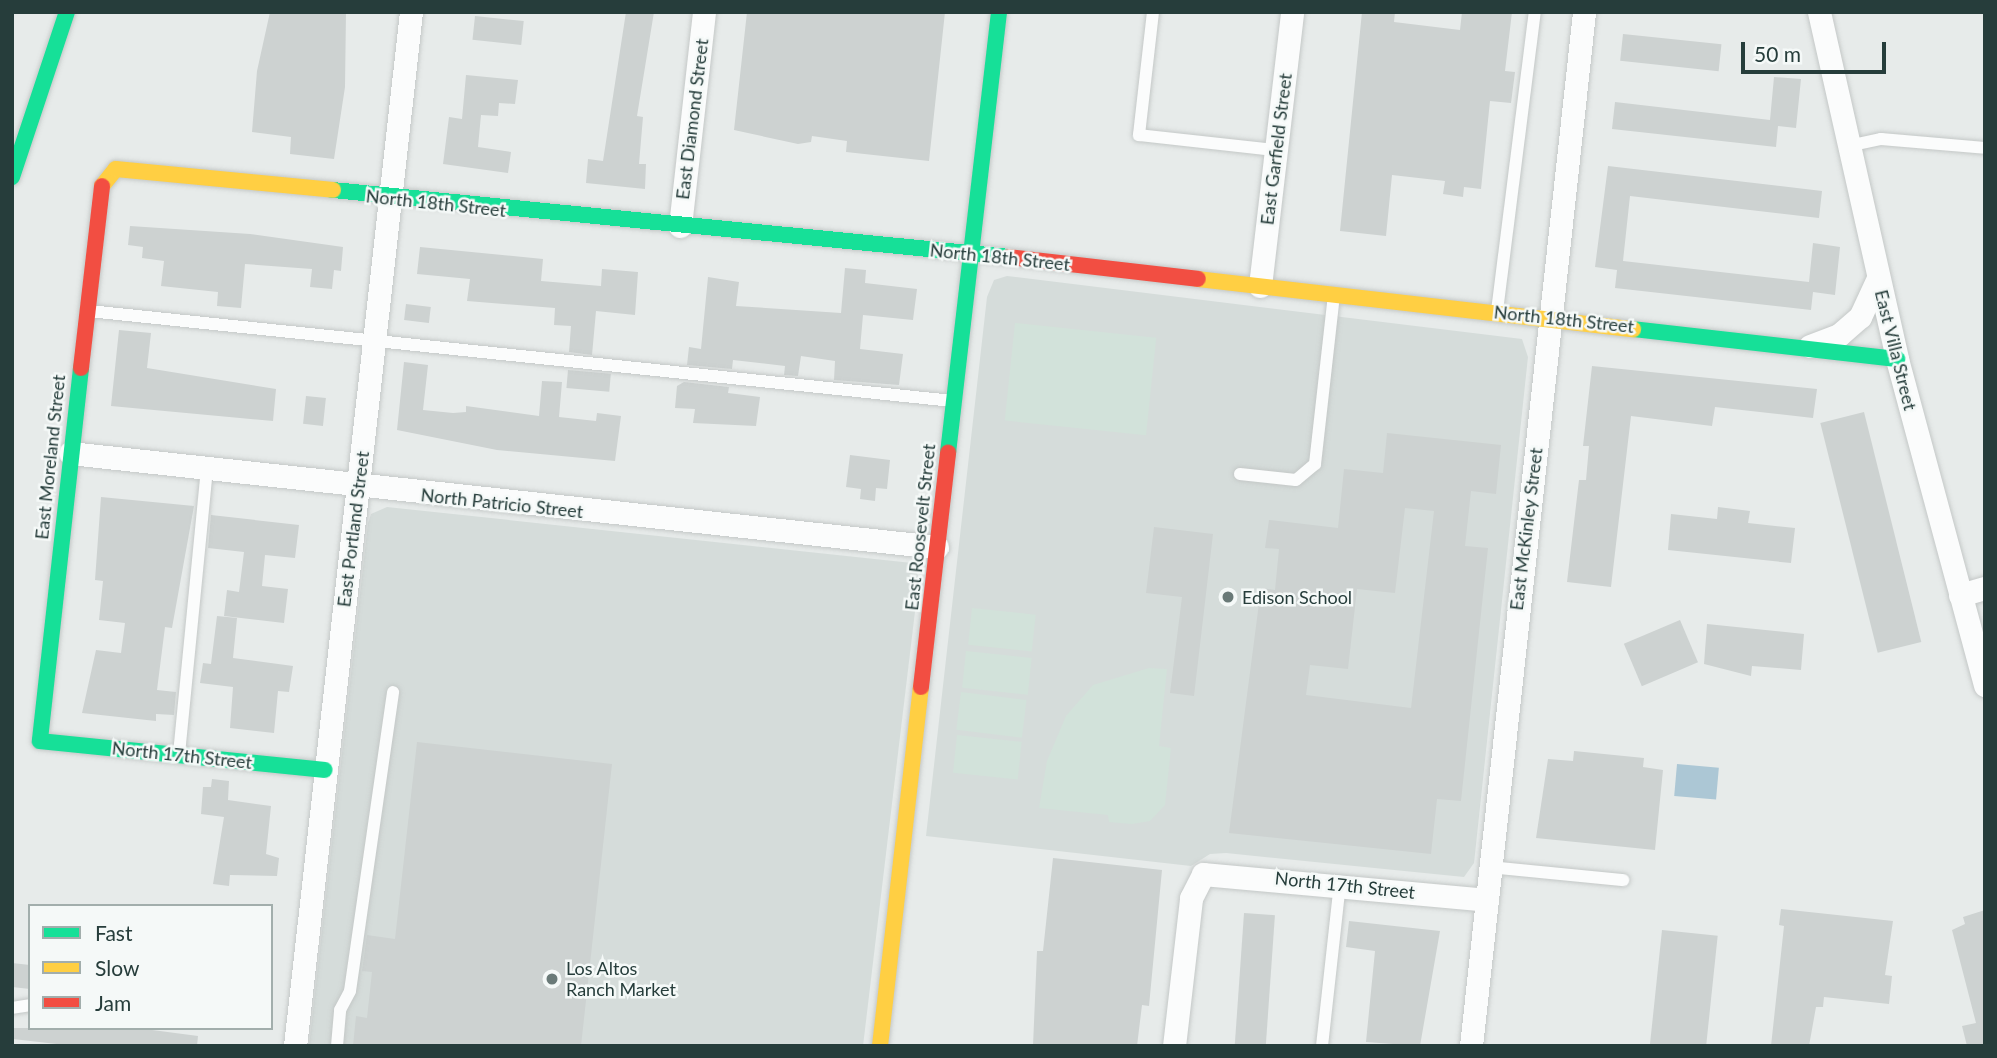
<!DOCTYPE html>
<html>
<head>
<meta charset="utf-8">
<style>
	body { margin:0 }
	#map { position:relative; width:1997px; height:1058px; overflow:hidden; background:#e7ebea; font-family:Lato,sans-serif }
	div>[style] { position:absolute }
	.built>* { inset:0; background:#d5dcda }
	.green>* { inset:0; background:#d2e2da; transform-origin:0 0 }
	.water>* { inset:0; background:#acc7d5; transform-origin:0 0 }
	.building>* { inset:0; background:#cdd2d1; transform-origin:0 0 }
	.roads { filter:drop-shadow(0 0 2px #c4c8c7) drop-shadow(0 0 2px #c4c8c7) }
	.lane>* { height:12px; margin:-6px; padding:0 6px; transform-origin:6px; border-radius:6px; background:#fbfcfc }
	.street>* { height:23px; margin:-11.5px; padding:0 11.5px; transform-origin:11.5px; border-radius:11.5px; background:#fbfcfc }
	.fast>* { height:16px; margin:-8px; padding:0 8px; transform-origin:8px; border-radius:8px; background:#16e098 }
	.slow>* { height:16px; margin:-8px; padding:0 8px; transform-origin:8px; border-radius:8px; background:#ffcf43 }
	.jam>* { height:16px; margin:-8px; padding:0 8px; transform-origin:8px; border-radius:8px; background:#f24e42 }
	.dots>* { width:19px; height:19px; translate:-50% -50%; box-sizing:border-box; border:4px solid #f5f9f8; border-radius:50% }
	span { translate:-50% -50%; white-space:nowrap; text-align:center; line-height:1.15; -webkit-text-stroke:5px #f5f9f8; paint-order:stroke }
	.street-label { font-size:18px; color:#263d3b }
	.poi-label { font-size:18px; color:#263d3b }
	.left { translate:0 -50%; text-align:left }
	.frame { position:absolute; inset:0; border:14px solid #263d3b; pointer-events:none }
	.legend { position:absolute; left:28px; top:904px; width:245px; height:126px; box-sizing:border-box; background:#f5f9f8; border:2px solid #a2aeac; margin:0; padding:9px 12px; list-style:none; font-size:21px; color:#263d3b }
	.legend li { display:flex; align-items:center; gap:14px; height:35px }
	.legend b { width:35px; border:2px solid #a2aeac }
	.scale { position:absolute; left:1741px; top:42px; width:145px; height:32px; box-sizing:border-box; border:4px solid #263d3b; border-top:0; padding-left:9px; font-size:21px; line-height:24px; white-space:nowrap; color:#263d3b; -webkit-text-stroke:5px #f5f9f8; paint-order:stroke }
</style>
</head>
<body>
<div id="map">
	<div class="built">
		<i style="clip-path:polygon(1007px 276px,1522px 339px,1528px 357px,1474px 863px,1464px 877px,1226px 853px,1210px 854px,1191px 866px,926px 836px,987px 297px,994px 280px)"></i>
		<i style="clip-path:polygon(387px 507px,912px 563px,919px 578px,863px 1046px,309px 1046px,368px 523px,371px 514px)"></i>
	</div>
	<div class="green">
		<i style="left:1015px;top:323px;width:142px;height:98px;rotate:6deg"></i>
		<i style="left:972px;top:608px;width:64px;height:37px;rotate:6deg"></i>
		<i style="left:966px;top:651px;width:66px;height:37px;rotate:6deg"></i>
		<i style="clip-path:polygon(1149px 668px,1167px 669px,1159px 746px,1171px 748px,1165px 805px,1150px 821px,1132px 824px,1109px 822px,1108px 815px,1039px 808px,1047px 761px,1066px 716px,1093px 685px)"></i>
		<i style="left:961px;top:692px;width:66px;height:38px;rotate:7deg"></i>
		<i style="left:957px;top:735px;width:65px;height:38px;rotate:6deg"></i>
	</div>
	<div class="water">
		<i style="left:1677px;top:764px;width:42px;height:32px;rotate:5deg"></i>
	</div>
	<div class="building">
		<i style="clip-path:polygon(270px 12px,346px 12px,345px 87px,334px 159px,290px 154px,291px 137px,252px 132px,257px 71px)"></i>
		<i style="clip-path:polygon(626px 12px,654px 12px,637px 116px,643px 117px,639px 164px,646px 164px,645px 189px,586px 183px,588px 159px,603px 161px)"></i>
		<i style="clip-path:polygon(747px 12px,945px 12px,929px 161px,846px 152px,847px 141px,812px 136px,811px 142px,798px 144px,734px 130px)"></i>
		<i style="clip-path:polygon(1362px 12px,1395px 12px,1394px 22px,1460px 30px,1462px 12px,1512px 12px,1505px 71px,1515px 72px,1511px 103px,1490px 101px,1481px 189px,1464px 187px,1463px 197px,1443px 194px,1445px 181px,1392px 175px,1386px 236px,1340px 231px)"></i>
		<i style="left:475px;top:16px;width:49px;height:24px;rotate:6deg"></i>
		<i style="left:1623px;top:34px;width:99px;height:27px;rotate:6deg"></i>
		<i style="clip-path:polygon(466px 75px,518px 80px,515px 104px,499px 103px,498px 116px,481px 115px,478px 147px,511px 152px,508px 173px,443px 164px,449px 117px,462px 119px)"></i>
		<i style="clip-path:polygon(1774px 77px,1801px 79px,1796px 128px,1778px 126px,1776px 147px,1612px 129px,1615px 102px,1770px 120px)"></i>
		<i style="clip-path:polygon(1608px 166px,1822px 191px,1819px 218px,1630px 196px,1623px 261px,1809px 282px,1813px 243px,1840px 247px,1835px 295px,1813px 292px,1811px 310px,1615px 288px,1617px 270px,1595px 267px)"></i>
		<i style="clip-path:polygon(130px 226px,250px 234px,343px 247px,341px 271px,334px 270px,332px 289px,310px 287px,312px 269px,245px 264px,241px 308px,217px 306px,218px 292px,161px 286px,164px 261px,142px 258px,143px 247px,128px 245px)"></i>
		<i style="clip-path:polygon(420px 247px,543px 259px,541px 281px,601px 286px,602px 269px,638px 272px,635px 315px,596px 311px,592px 355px,569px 352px,571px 326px,554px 325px,555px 308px,467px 301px,470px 279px,417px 274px)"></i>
		<i style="clip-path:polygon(845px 268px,866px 270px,865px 283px,917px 289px,913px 320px,863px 315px,860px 349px,903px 354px,899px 385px,834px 380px,835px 361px,801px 356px,798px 376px,784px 375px,785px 366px,733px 360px,732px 369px,687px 365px,689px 347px,701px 349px,708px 277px,739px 282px,736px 306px,841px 313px)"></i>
		<i style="left:406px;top:304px;width:25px;height:16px;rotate:7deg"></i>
		<i style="clip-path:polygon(119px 330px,151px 333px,147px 368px,276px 389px,273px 421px,111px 406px)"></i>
		<i style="clip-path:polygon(404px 362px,428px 365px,423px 410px,453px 413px,466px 412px,466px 406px,539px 416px,542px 381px,562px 382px,559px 417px,596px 421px,597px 413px,621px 416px,615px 461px,497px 450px,397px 430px)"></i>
		<i style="clip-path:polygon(1592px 366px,1817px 389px,1813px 418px,1715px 407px,1712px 426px,1631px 416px,1611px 587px,1567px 582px,1579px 480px,1586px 480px,1589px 446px,1583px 446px)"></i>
		<i style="left:568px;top:370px;width:43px;height:18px;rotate:5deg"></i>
		<i style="clip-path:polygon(684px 382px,729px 387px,728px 393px,760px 397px,756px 426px,693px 423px,695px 409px,675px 408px,677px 386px)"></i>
		<i style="left:306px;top:396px;width:20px;height:28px;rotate:6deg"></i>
		<i style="left:1864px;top:412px;width:237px;height:45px;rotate:76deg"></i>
		<i style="clip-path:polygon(evenodd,1387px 433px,1501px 445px,1496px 494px,1471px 491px,1465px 546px,1488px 548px,1461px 801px,1437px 799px,1431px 854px,1229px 833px,1261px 588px,1275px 590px,1279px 549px,1265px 548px,1269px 520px,1338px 528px,1344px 469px,1383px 473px,1387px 433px,1405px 508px,1434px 511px,1411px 708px,1306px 695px,1310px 665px,1348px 669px,1357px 589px,1395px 593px,1405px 508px)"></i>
		<i style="clip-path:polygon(850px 455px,890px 460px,887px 489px,876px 488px,875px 501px,860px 499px,861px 489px,846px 487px)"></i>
		<i style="clip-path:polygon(101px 497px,194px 506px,172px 628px,165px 627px,157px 690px,176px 692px,174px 715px,156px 714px,156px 721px,82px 713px,96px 650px,121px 653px,125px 623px,99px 620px,103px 581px,95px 580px)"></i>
		<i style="clip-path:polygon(1718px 507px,1750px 511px,1748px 523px,1795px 528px,1791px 563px,1668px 550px,1671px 514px,1717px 519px)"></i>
		<i style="clip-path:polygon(211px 515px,299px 525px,295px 558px,265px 555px,262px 586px,288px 589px,284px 623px,224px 616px,227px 590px,239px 592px,244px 552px,208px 548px)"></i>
		<i style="clip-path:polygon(1154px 527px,1213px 534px,1194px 696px,1170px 693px,1182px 597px,1146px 593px)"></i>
		<i style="clip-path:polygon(217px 616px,237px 618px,233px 658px,293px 666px,289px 692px,278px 691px,274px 733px,230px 728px,233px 687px,200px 683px,203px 663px,211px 664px)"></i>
		<i style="left:1680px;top:620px;width:46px;height:61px;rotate:67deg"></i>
		<i style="clip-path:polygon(1707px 624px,1804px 634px,1801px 670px,1752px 666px,1751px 676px,1704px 664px)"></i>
		<i style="clip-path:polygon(417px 742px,612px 764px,581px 1046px,353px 1046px,356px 1016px,367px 1018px,372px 972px,362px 971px,367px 935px,395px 939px)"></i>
		<i style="clip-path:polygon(1574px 751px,1644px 758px,1643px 767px,1663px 770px,1655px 850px,1536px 838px,1548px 759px,1573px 761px)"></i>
		<i style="clip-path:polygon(212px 779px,229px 781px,228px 800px,271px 806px,266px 854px,279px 858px,277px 876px,230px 875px,229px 886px,213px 884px,224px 817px,201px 814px,203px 787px,211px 787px)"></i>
		<i style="clip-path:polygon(1053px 858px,1162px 870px,1149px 1006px,1142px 1005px,1137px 1046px,1033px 1046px,1037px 951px,1043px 951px)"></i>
		<i style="clip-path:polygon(1781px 909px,1893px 921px,1885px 975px,1892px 976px,1889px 1004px,1824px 997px,1823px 1007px,1816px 1007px,1809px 1046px,1771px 1046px,1784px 926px,1779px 925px)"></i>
		<i style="clip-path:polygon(1985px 910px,1985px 1046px,1967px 1046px,1962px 1026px,1976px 1023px,1952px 930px,1965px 924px,1963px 917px)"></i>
		<i style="left:1244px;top:913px;width:31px;height:134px;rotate:4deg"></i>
		<i style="clip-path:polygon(1349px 921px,1440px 931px,1420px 1046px,1366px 1042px,1375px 951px,1346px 947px)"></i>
		<i style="left:1662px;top:930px;width:56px;height:117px;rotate:6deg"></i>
		<i style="clip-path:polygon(12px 963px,30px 965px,30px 989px,12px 987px)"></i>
		<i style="clip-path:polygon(13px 1028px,137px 1028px,198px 1036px,197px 1046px,74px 1046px,13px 1039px)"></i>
	</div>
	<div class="roads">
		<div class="lane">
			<i style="left:1153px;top:12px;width:124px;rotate:96.5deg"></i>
			<i style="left:1139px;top:135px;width:137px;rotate:6.3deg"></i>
			<i style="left:1848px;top:146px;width:34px;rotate:-12deg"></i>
			<i style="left:1881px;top:139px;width:104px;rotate:4.9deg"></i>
			<i style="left:89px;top:311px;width:868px;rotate:5.95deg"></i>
			<i style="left:1497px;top:311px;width:301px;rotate:-82.8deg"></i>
			<i style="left:1240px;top:474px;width:56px;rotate:6.1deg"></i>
			<i style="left:1296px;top:480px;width:25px;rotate:-40deg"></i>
			<i style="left:1315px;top:464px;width:171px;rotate:-83.6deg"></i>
			<i style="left:179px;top:754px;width:289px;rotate:-84.4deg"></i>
			<i style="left:1490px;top:867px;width:134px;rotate:5.6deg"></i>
			<i style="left:12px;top:1008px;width:18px;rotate:-9deg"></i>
			<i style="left:337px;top:1046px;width:36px;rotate:-85deg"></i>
			<i style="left:340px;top:1010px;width:21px;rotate:-62deg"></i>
			<i style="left:350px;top:991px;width:302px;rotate:-81.8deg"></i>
			<i style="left:1322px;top:1046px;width:163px;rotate:-83.7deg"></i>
		</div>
		<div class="street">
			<i style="left:1819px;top:12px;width:356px;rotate:77.3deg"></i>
			<i style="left:1897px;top:359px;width:338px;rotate:74.9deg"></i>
			<i style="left:680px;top:226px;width:215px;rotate:-83.6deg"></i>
			<i style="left:1260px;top:286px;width:276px;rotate:-83.3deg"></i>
			<i style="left:1810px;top:346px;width:31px;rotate:-21deg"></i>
			<i style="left:1839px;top:335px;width:28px;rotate:-41deg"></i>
			<i style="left:1860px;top:317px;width:43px;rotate:-65.2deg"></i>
			<i style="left:70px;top:453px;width:872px;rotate:6.19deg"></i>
			<i style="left:1960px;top:595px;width:26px;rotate:-16deg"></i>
			<i style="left:295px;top:1046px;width:1040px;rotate:-83.6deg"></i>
			<i style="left:1174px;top:1046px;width:149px;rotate:-83.4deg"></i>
			<i style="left:1191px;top:898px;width:27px;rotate:-63deg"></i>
			<i style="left:1203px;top:874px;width:285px;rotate:5.2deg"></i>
			<i style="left:1471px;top:1046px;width:1040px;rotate:-83.76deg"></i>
		</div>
		<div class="fast">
			<i style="left:12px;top:177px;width:174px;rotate:-71.6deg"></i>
			<i style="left:333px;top:190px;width:679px;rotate:5.66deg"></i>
			<i style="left:1633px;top:329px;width:266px;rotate:6.5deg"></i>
			<i style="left:81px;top:368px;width:375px;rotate:96.3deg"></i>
			<i style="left:40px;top:741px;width:286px;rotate:5.8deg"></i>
			<i style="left:948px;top:453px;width:444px;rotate:-83.4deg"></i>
		</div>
		<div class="slow">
			<i style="left:102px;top:186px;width:22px;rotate:-51deg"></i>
			<i style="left:116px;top:169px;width:218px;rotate:5.5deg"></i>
			<i style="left:1198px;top:279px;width:438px;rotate:6.6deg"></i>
			<i style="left:880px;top:1046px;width:361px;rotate:-83.5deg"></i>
		</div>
		<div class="jam">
			<i style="left:1009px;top:257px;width:190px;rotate:6.6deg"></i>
			<i style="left:81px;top:368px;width:183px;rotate:-83.4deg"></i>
			<i style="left:921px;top:687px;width:236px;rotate:-83.4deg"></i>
		</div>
	</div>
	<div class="dots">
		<i style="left:1228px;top:597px;background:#6a7a78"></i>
		<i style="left:552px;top:979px;background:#6a7a78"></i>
	</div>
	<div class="street-label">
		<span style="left:692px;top:119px;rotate:-83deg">East Diamond Street</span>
		<span style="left:1276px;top:149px;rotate:-83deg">East Garfield Street</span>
		<span style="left:436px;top:203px;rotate:6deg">North 18th Street</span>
		<span style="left:1000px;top:257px;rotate:6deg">North 18th Street</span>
		<span style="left:1564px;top:319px;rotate:6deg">North 18th Street</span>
		<span style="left:1896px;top:350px;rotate:76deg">East Villa Street</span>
		<span style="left:50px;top:457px;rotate:-84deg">East Moreland Street</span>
		<span style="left:502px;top:503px;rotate:6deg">North Patricio Street</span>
		<span style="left:920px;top:527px;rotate:-84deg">East Roosevelt Street</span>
		<span style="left:353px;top:529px;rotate:-83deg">East Portland Street</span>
		<span style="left:1526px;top:529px;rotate:-83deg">East McKinley Street</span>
		<span style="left:182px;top:755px;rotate:6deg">North 17th Street</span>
		<span style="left:1345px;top:885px;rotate:6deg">North 17th Street</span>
	</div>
	<div class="poi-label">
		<span class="left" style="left:1242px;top:597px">Edison School</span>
		<span class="left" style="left:566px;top:979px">Los Altos<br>Ranch Market</span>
	</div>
	<div class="frame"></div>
	<ul class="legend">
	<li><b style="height:9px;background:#16e098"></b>Fast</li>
	<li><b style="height:9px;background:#ffcf43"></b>Slow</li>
	<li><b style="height:9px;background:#f24e42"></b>Jam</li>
	</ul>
	<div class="scale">50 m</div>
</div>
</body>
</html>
